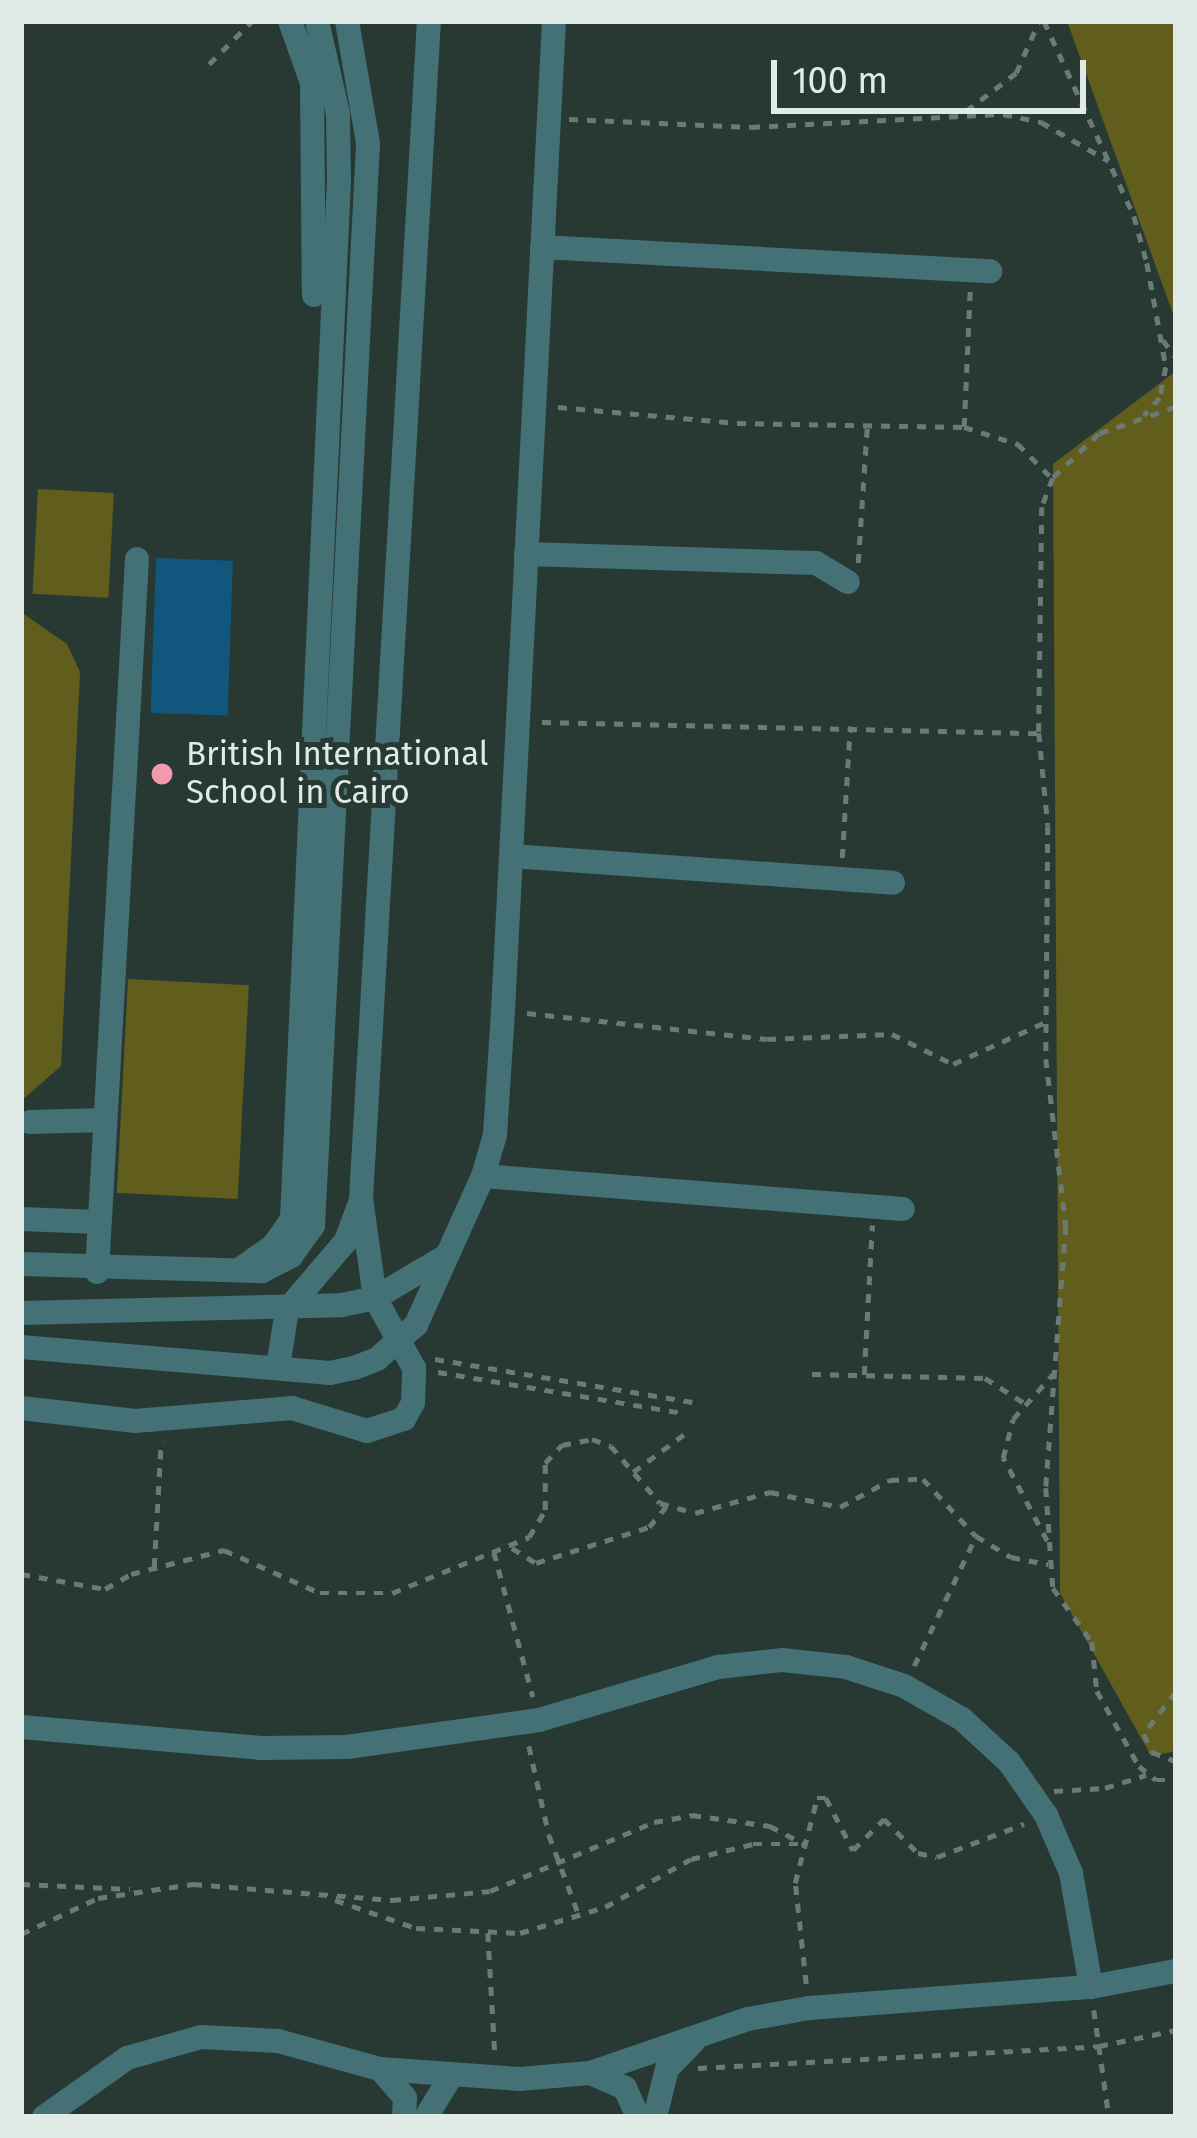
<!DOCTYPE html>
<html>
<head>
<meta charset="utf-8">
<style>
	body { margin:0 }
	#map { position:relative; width:1197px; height:2138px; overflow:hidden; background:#283933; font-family:"Fira Sans",sans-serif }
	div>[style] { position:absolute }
	.green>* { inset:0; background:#615d1d; transform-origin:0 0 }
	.water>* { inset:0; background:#11577d; transform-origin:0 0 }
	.path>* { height:4.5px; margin-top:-2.25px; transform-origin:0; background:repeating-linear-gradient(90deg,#6b7a75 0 9px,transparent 0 18px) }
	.minor>* { height:24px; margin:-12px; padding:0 12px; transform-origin:12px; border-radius:12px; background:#437176 }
	.dots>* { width:33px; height:33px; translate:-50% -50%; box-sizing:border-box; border:6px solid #283933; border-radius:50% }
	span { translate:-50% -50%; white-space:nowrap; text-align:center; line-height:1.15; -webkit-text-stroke:10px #283933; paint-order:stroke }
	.poi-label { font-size:33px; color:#e0eae6 }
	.left { translate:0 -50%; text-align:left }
	.frame { position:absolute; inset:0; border:24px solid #e0eae6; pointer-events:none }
	.scale { position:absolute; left:771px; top:60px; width:315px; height:54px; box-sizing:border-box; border:6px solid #e0eae6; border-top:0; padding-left:15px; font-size:36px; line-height:42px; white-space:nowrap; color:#e0eae6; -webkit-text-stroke:9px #283933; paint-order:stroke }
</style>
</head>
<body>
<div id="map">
	<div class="green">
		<i style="clip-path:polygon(1067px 21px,1176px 21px,1176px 322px)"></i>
		<i style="clip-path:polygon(1176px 371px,1176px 1751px,1151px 1756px,1060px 1593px,1053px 464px)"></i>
		<i style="left:38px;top:489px;width:76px;height:105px;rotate:3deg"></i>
		<i style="clip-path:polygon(21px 612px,67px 644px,80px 672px,61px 1066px,21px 1101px)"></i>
		<i style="left:128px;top:979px;width:121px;height:214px;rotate:3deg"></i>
	</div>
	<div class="water">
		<i style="left:156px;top:558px;width:77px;height:155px;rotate:2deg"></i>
	</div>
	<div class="path">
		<i style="left:1044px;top:21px;width:215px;rotate:65.2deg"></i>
		<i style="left:1134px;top:216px;width:49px;rotate:74.5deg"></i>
		<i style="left:1147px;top:263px;width:106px;rotate:79.6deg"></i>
		<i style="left:1166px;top:367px;width:32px;rotate:101deg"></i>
		<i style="left:1160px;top:398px;width:24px;rotate:132deg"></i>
		<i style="left:209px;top:64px;width:61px;rotate:-45deg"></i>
		<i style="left:966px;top:111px;width:63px;rotate:-37.2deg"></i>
		<i style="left:1016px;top:73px;width:57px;rotate:-66.1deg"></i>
		<i style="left:569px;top:119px;width:182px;rotate:2.5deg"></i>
		<i style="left:751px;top:127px;width:252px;rotate:-3deg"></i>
		<i style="left:1003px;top:114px;width:39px;rotate:12deg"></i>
		<i style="left:1041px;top:122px;width:78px;rotate:29.8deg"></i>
		<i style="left:1163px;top:340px;width:21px;rotate:53deg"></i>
		<i style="left:558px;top:407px;width:180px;rotate:5.1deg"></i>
		<i style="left:737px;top:423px;width:227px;rotate:1deg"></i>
		<i style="left:964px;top:427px;width:57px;rotate:17.5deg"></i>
		<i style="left:1018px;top:444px;width:47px;rotate:45deg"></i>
		<i style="left:1176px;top:407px;width:82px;rotate:160.7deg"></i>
		<i style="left:1099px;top:434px;width:64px;rotate:136.3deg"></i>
		<i style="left:1053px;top:478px;width:31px;rotate:111deg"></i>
		<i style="left:1042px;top:507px;width:226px;rotate:90.8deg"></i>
		<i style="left:1039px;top:733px;width:93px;rotate:84.5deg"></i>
		<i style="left:1048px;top:826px;width:233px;rotate:90.5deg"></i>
		<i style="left:1046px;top:1059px;width:168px;rotate:83.2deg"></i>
		<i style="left:1066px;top:1226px;width:263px;rotate:94.4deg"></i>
		<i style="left:1046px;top:1488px;width:100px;rotate:86deg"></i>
		<i style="left:1053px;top:1588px;width:67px;rotate:54.2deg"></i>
		<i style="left:1092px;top:1642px;width:49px;rotate:84.2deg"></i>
		<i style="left:1097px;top:1691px;width:86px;rotate:60.8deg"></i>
		<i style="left:1139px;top:1766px;width:22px;rotate:39deg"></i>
		<i style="left:1156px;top:1780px;width:20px"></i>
		<i style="left:964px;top:427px;width:138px;rotate:-87.5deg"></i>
		<i style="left:858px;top:563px;width:137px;rotate:-86.2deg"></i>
		<i style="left:542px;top:722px;width:497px;rotate:1.3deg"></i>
		<i style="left:842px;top:858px;width:132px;rotate:-86.5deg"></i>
		<i style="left:527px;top:1013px;width:241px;rotate:6.2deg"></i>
		<i style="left:767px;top:1039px;width:125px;rotate:-2.3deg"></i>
		<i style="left:892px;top:1034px;width:68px;rotate:26.2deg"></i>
		<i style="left:953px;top:1064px;width:104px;rotate:-24.4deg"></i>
		<i style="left:435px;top:1359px;width:261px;rotate:9.5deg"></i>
		<i style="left:438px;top:1372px;width:249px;rotate:9.5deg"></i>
		<i style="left:812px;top:1374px;width:173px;rotate:1.3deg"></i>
		<i style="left:985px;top:1378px;width:49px;rotate:32.4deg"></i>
		<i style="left:864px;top:1375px;width:150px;rotate:-86.9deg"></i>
		<i style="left:633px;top:1472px;width:71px;rotate:-36.4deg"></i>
		<i style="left:1047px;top:1541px;width:94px;rotate:-117.9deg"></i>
		<i style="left:1003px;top:1458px;width:40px;rotate:-75.6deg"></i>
		<i style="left:1013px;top:1419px;width:62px;rotate:-48.3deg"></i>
		<i style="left:512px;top:1548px;width:28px;rotate:32deg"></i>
		<i style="left:536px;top:1563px;width:119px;rotate:-17.7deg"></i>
		<i style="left:649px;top:1527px;width:26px;rotate:-50deg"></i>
		<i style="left:494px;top:1552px;width:150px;rotate:74.9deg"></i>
		<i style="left:154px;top:1567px;width:126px;rotate:-86.8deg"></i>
		<i style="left:21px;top:1574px;width:85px;rotate:10.1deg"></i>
		<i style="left:105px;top:1589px;width:30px;rotate:-30deg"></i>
		<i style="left:131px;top:1574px;width:96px;rotate:-14.5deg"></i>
		<i style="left:224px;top:1550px;width:105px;rotate:24.1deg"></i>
		<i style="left:320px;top:1593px;width:72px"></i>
		<i style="left:392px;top:1593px;width:148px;rotate:-22.2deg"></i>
		<i style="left:529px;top:1537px;width:31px;rotate:-59deg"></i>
		<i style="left:545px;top:1510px;width:47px;rotate:-90deg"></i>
		<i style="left:545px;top:1463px;width:25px;rotate:-47deg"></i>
		<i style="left:562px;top:1445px;width:31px;rotate:-11deg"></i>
		<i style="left:592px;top:1439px;width:20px;rotate:20deg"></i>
		<i style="left:611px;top:1446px;width:75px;rotate:49.3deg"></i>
		<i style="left:660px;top:1503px;width:36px;rotate:16deg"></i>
		<i style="left:695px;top:1513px;width:78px;rotate:-15.6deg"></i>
		<i style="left:770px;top:1492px;width:72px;rotate:12.1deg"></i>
		<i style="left:840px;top:1507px;width:57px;rotate:-28.4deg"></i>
		<i style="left:890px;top:1480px;width:33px;rotate:-2deg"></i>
		<i style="left:923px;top:1479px;width:78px;rotate:47.1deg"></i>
		<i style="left:976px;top:1536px;width:41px;rotate:31deg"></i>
		<i style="left:1011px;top:1557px;width:38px;rotate:11deg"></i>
		<i style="left:914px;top:1666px;width:144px;rotate:-64.5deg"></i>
		<i style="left:1176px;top:1692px;width:53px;rotate:127.3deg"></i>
		<i style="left:1144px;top:1734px;width:20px;rotate:66deg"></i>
		<i style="left:1152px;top:1752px;width:26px;rotate:21deg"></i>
		<i style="left:529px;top:1746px;width:91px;rotate:77.3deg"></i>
		<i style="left:549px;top:1835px;width:89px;rotate:69.5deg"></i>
		<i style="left:1054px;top:1791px;width:51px;rotate:-3.4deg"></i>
		<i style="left:1105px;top:1788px;width:43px;rotate:-17.6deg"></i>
		<i style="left:21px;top:1884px;width:109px;rotate:2.6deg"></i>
		<i style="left:335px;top:1900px;width:86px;rotate:19.1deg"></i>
		<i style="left:416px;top:1928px;width:104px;rotate:2.8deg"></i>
		<i style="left:520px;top:1933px;width:89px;rotate:-17deg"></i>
		<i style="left:605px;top:1907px;width:98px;rotate:-29.2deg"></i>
		<i style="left:691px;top:1859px;width:64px;rotate:-13.6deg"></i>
		<i style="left:753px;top:1844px;width:45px"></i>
		<i style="left:488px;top:1933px;width:120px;rotate:86.7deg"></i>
		<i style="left:21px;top:1934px;width:85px;rotate:-25.1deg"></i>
		<i style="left:98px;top:1898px;width:96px;rotate:-8.4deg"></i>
		<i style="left:193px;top:1884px;width:200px;rotate:4.6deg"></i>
		<i style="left:392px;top:1900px;width:98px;rotate:-5.2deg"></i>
		<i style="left:490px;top:1891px;width:178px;rotate:-22.8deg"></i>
		<i style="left:654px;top:1822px;width:39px;rotate:-10deg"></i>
		<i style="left:692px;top:1815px;width:79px;rotate:8deg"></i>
		<i style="left:770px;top:1826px;width:38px;rotate:28deg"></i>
		<i style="left:806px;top:1984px;width:102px;rotate:-96.2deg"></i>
		<i style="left:795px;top:1883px;width:88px;rotate:-75.5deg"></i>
		<i style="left:817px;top:1798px;width:9px"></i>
		<i style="left:826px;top:1798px;width:59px;rotate:62.6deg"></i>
		<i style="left:853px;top:1850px;width:44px;rotate:-45deg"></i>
		<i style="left:884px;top:1819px;width:48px;rotate:45deg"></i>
		<i style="left:918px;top:1853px;width:19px;rotate:12deg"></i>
		<i style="left:937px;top:1857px;width:93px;rotate:-20.8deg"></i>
		<i style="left:1094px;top:2010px;width:108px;rotate:82deg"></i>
		<i style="left:698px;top:2068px;width:402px;rotate:-3.1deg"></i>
		<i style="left:1099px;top:2046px;width:79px;rotate:-11.7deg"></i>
	</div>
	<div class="minor">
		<i style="left:290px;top:21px;width:66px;rotate:70.5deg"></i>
		<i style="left:312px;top:83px;width:212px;rotate:89.5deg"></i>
		<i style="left:542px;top:247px;width:449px;rotate:3.1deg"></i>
		<i style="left:526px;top:554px;width:290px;rotate:1.8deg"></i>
		<i style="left:816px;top:563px;width:37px;rotate:31deg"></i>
		<i style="left:511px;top:856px;width:383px;rotate:4deg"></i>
		<i style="left:30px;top:1122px;width:75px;rotate:-1.5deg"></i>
		<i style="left:483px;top:1176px;width:421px;rotate:4.5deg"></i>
		<i style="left:21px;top:1219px;width:78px;rotate:2.2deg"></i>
		<i style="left:21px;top:1264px;width:241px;rotate:1.7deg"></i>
		<i style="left:262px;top:1271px;width:33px;rotate:-27deg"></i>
		<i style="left:291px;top:1256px;width:37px;rotate:-54deg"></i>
		<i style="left:313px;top:1226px;width:1084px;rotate:-87.09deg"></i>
		<i style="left:368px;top:143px;width:124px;rotate:-99.8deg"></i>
		<i style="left:243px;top:1267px;width:38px;rotate:-35deg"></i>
		<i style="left:274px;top:1245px;width:32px;rotate:-55deg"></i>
		<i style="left:292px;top:1219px;width:1039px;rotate:-87.41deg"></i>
		<i style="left:339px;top:181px;width:67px;rotate:-90.9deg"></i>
		<i style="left:338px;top:114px;width:95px;rotate:-102.7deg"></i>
		<i style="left:97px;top:1272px;width:714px;rotate:-86.79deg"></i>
		<i style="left:21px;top:1313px;width:321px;rotate:-1.4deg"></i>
		<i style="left:342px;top:1305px;width:34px;rotate:-12deg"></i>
		<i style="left:375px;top:1298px;width:82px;rotate:-30.6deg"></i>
		<i style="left:21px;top:1347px;width:310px;rotate:4.8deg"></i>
		<i style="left:330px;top:1373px;width:25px;rotate:-12deg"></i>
		<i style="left:354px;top:1368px;width:25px;rotate:-21deg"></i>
		<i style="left:377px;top:1359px;width:52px;rotate:-41.1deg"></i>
		<i style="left:416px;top:1325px;width:163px;rotate:-65.8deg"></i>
		<i style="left:483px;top:1176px;width:43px;rotate:-73.7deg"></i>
		<i style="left:495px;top:1135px;width:124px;rotate:-86.3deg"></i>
		<i style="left:503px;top:1011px;width:991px;rotate:-87.05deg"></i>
		<i style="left:278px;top:1367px;width:58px;rotate:-81deg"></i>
		<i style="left:287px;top:1310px;width:91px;rotate:-49.5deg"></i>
		<i style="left:346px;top:1241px;width:40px;rotate:-69.8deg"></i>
		<i style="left:21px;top:1408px;width:115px;rotate:6.5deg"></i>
		<i style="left:135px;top:1421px;width:158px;rotate:-4.7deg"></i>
		<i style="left:292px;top:1408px;width:78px;rotate:17deg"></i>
		<i style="left:367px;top:1431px;width:39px;rotate:-18deg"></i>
		<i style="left:404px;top:1419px;width:18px;rotate:-61deg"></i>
		<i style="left:413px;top:1403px;width:35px;rotate:-88deg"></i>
		<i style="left:414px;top:1368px;width:80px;rotate:-119.1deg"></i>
		<i style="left:375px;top:1298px;width:100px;rotate:-98deg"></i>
		<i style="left:361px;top:1199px;width:1180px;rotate:-86.7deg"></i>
		<i style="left:21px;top:1727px;width:243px;rotate:5deg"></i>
		<i style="left:263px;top:1748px;width:84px;rotate:-0.7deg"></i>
		<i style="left:347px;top:1747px;width:194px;rotate:-8deg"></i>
		<i style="left:539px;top:1720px;width:187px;rotate:-16.5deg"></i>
		<i style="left:718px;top:1667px;width:64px;rotate:-6.2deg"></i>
		<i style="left:782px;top:1660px;width:64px;rotate:6.2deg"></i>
		<i style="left:846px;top:1667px;width:61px;rotate:18.1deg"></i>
		<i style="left:904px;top:1686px;width:67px;rotate:29.6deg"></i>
		<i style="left:962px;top:1719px;width:64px;rotate:42.5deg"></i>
		<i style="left:1009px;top:1762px;width:65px;rotate:55.1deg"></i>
		<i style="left:1046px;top:1815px;width:63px;rotate:66.7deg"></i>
		<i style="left:1071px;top:1873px;width:116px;rotate:80deg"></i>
		<i style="left:380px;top:2069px;width:38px;rotate:49deg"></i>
		<i style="left:405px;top:2098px;width:19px;rotate:93deg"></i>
		<i style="left:590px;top:2073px;width:38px;rotate:23deg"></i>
		<i style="left:625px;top:2088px;width:32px;rotate:66deg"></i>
		<i style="left:44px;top:2117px;width:102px;rotate:-35.4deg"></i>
		<i style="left:127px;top:2058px;width:77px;rotate:-15.8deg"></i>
		<i style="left:201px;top:2037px;width:77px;rotate:3deg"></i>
		<i style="left:278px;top:2041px;width:106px;rotate:15.4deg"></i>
		<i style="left:380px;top:2069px;width:140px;rotate:4.1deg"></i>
		<i style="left:520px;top:2079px;width:70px;rotate:-4.9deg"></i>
		<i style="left:590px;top:2073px;width:167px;rotate:-18.9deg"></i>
		<i style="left:748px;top:2019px;width:62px;rotate:-10.2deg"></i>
		<i style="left:809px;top:2008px;width:283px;rotate:-4.3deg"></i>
		<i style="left:1091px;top:1987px;width:86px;rotate:-10.7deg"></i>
		<i style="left:426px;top:2117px;width:46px;rotate:-58.4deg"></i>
		<i style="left:655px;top:2117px;width:49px;rotate:-76deg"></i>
		<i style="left:667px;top:2069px;width:37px;rotate:-46deg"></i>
	</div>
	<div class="dots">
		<i style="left:162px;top:774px;background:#f29aad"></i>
	</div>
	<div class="poi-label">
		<span class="left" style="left:186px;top:774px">British International<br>School in Cairo</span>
	</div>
	<div class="frame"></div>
	<div class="scale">100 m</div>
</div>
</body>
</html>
